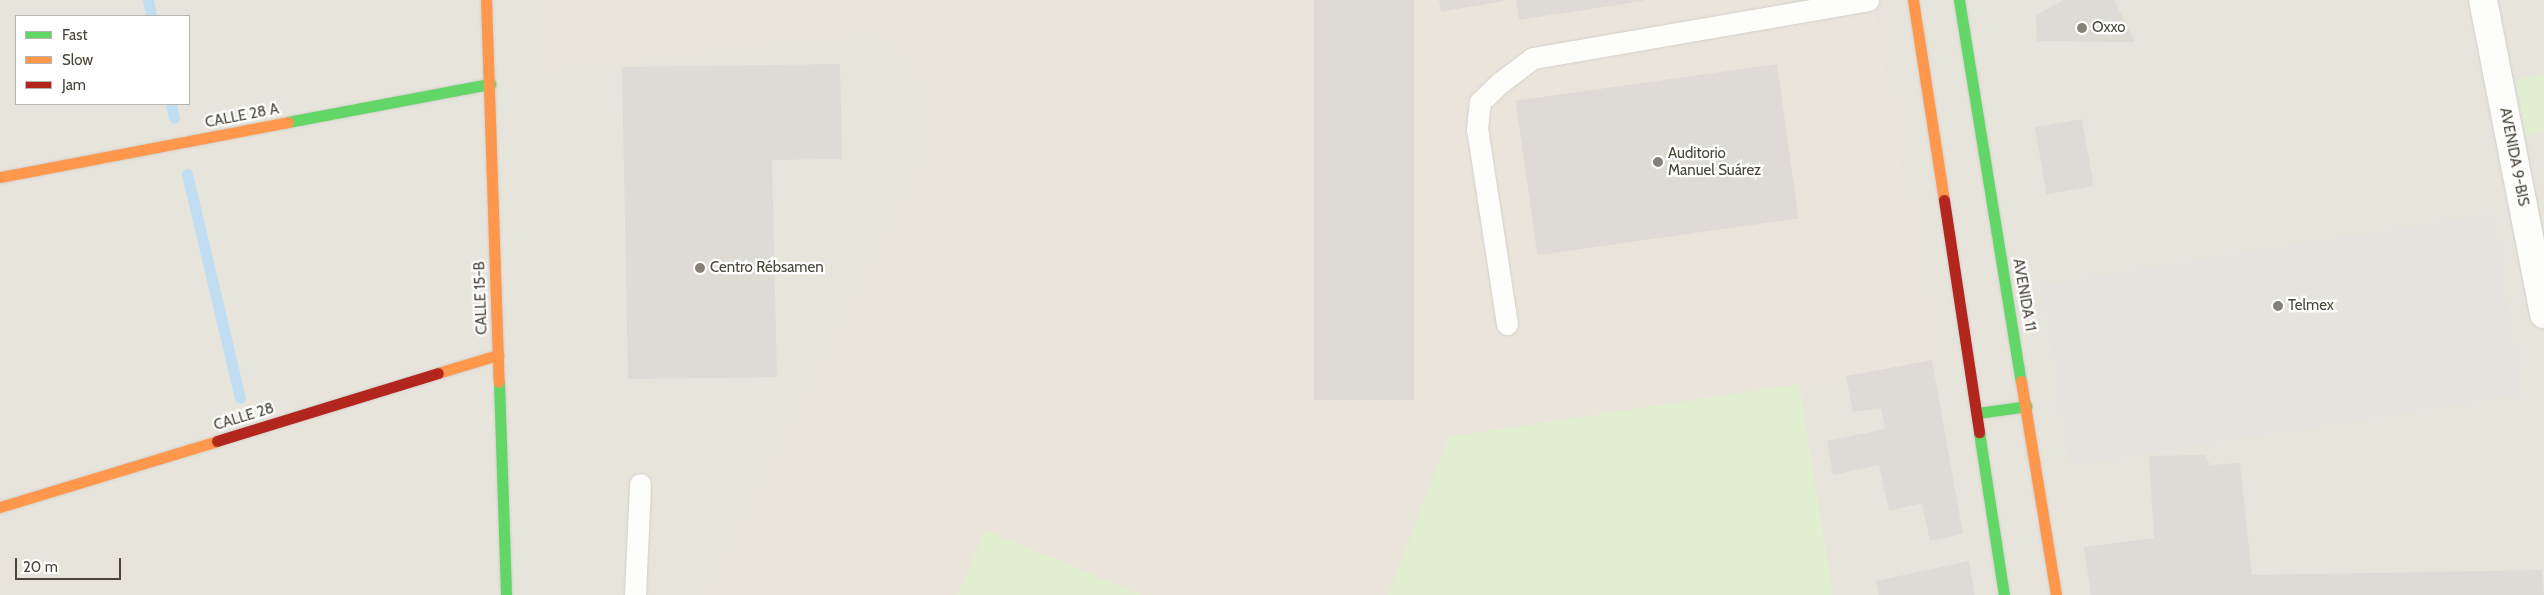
<!DOCTYPE html>
<html>
<head>
<meta charset="utf-8">
<style>
	body { margin:0 }
	#map { position:relative; width:2544px; height:595px; overflow:hidden; background:#f4f2ee; font-family:Cabin,sans-serif }
	div>[style] { position:absolute }
	.residential>* { inset:0; background:#e7e4dc }
	.education>* { inset:0; background:#eae5da }
	.green>* { inset:0; background:#e1eecf }
	.parking>* { inset:0; background:#e6e3df; transform-origin:0 0 }
	.stream>* { height:11px; margin:-5.5px; padding:0 5.5px; transform-origin:5.5px; border-radius:5.5px; background:#c0ddf1 }
	.building>* { inset:0; background:#dedbd6; transform-origin:0 0 }
	.roads { filter:drop-shadow(0 0 1px #d2d0cb) drop-shadow(0 0 1px #d2d0cb) }
	.lane>* { height:21px; margin:-10.5px; padding:0 10.5px; transform-origin:10.5px; border-radius:10.5px; background:#fdfdfc }
	.street>* { height:28px; margin:-14px; padding:0 14px; transform-origin:14px; border-radius:14px; background:#fdfdfc }
	.fast>* { height:11px; margin:-5.5px; padding:0 5.5px; transform-origin:5.5px; border-radius:5.5px; background:#63d668 }
	.slow>* { height:11px; margin:-5.5px; padding:0 5.5px; transform-origin:5.5px; border-radius:5.5px; background:#ff974d }
	.jam>* { height:11px; margin:-5.5px; padding:0 5.5px; transform-origin:5.5px; border-radius:5.5px; background:#b3261e }
	.dots>* { width:14px; height:14px; translate:-50% -50%; box-sizing:border-box; border:2px solid #fff; border-radius:50% }
	span { translate:-50% -50%; white-space:nowrap; text-align:center; line-height:1.15; -webkit-text-stroke:4.5px #fff; paint-order:stroke }
	.poi-label { font-size:15px; color:#4b4439 }
	.left { translate:0 -50%; text-align:left }
	.street-label { font-size:15px; color:#4b4439 }
	.legend { position:absolute; left:15px; top:15px; width:175px; height:90px; box-sizing:border-box; background:#fff; border:1px solid #b7b4b0; margin:0; padding:6px 9px; list-style:none; font-size:15px; color:#4b4439 }
	.legend li { display:flex; align-items:center; gap:10px; height:25px }
	.legend b { width:25px; border:1px solid #b7b4b0 }
	.scale { position:absolute; left:15px; top:558px; width:106px; height:22px; box-sizing:border-box; border:2px solid #4b4439; border-top:0; padding-left:6px; font-size:15px; line-height:18px; white-space:nowrap; color:#4b4439; -webkit-text-stroke:4px #fff; paint-order:stroke }
</style>
</head>
<body>
<div id="map">
	<div class="residential">
		<i style="clip-path:polygon(evenodd,0 0,2544px 0,2544px 595px,0 595px,0 0,16px 16px,189px 16px,189px 104px,16px 104px,16px 16px)"></i>
	</div>
	<div class="education">
		<i style="clip-path:polygon(545px 0,1873px 0,1932px 360px,1799px 384px,1449px 437px,1388px 595px,715px 595px,931px 160px,930px 83px,904px 46px,870px 29px,547px 66px)"></i>
	</div>
	<div class="green">
		<i style="clip-path:polygon(2544px 75px,2544px 131px,2526px 136px,2516px 80px)"></i>
		<i style="clip-path:polygon(1799px 384px,1833px 595px,1388px 595px,1449px 437px)"></i>
		<i style="clip-path:polygon(985px 530px,1142px 595px,958px 595px)"></i>
	</div>
	<div class="parking">
		<i style="left:2493px;top:214px;width:182px;height:457px;rotate:81deg"></i>
	</div>
	<div class="stream">
		<i style="left:148px;top:0;width:16px;rotate:79deg"></i>
		<i style="left:171px;top:104px;width:14px;rotate:78deg"></i>
		<i style="left:187px;top:174px;width:230px;rotate:76.7deg"></i>
	</div>
	<div class="building">
		<i style="left:1314px;top:0;width:100px;height:400px"></i>
		<i style="clip-path:polygon(1439px 0,1504px 0,1504px 1px,1441px 12px)"></i>
		<i style="clip-path:polygon(1516px 0,1643px 0,1643px 1px,1519px 20px)"></i>
		<i style="clip-path:polygon(2063px 0,2114px 0,2135px 42px,2037px 41px,2036px 16px)"></i>
		<i style="clip-path:polygon(840px 64px,842px 159px,772px 160px,777px 377px,628px 379px,622px 67px)"></i>
		<i style="left:1777px;top:64px;width:156px;height:264px;rotate:82deg"></i>
		<i style="left:2082px;top:119px;width:68px;height:48px;rotate:80deg"></i>
		<i style="clip-path:polygon(1932px 360px,1963px 534px,1930px 541px,1922px 503px,1889px 511px,1879px 465px,1833px 475px,1827px 441px,1885px 429px,1881px 408px,1853px 412px,1846px 376px)"></i>
		<i style="clip-path:polygon(2205px 455px,2210px 465px,2240px 463px,2252px 575px,2542px 570px,2544px 595px,2091px 595px,2084px 547px,2154px 538px,2149px 456px)"></i>
		<i style="clip-path:polygon(1969px 561px,1975px 595px,1879px 595px,1876px 581px)"></i>
	</div>
	<div class="roads">
		<div class="lane">
			<i style="left:1507px;top:324px;width:197px;rotate:-98.7deg"></i>
			<i style="left:1477px;top:129px;width:27px;rotate:-84deg"></i>
			<i style="left:1480px;top:102px;width:29px;rotate:-44deg"></i>
			<i style="left:1501px;top:82px;width:40px;rotate:-37deg"></i>
			<i style="left:1533px;top:58px;width:340px;rotate:-9.8deg"></i>
			<i style="left:635px;top:595px;width:111px;rotate:-87.4deg"></i>
		</div>
		<div class="street">
			<i style="left:2483px;top:0;width:320px;rotate:79deg"></i>
		</div>
		<div class="fast">
			<i style="left:1959px;top:0;width:386px;rotate:80.8deg"></i>
			<i style="left:288px;top:122px;width:206px;rotate:-10.7deg"></i>
			<i style="left:499px;top:382px;width:213px;rotate:88.1deg"></i>
			<i style="left:1978px;top:413px;width:49px;rotate:-8.1deg"></i>
			<i style="left:1979px;top:432px;width:165px;rotate:81.3deg"></i>
		</div>
		<div class="slow">
			<i style="left:486px;top:0;width:382px;rotate:88.1deg"></i>
			<i style="left:1913px;top:0;width:202px;rotate:81.2deg"></i>
			<i style="left:0;top:177px;width:293px;rotate:-10.8deg"></i>
			<i style="left:438px;top:373px;width:63px;rotate:-16.7deg"></i>
			<i style="left:2021px;top:381px;width:217px;rotate:80.7deg"></i>
			<i style="left:0;top:507px;width:227px;rotate:-16.9deg"></i>
		</div>
		<div class="jam">
			<i style="left:1944px;top:200px;width:235px;rotate:81.4deg"></i>
			<i style="left:217px;top:441px;width:231px;rotate:-17.1deg"></i>
		</div>
	</div>
	<div class="dots">
		<i style="left:2082px;top:28px;background:#868178"></i>
		<i style="left:1658px;top:162px;background:#868178"></i>
		<i style="left:700px;top:268px;background:#868178"></i>
		<i style="left:2278px;top:306px;background:#868178"></i>
	</div>
	<div class="poi-label">
		<span class="left" style="left:2092px;top:28px">Oxxo</span>
		<span class="left" style="left:1668px;top:162px">Auditorio<br>Manuel Suárez</span>
		<span class="left" style="left:710px;top:268px">Centro Rébsamen</span>
		<span class="left" style="left:2288px;top:306px">Telmex</span>
	</div>
	<div class="street-label">
		<span style="left:242px;top:116px;rotate:-11deg">CALLE 28 A</span>
		<span style="left:2514px;top:157px;rotate:79deg">AVENIDA 9-BIS</span>
		<span style="left:2024px;top:295px;rotate:80deg">AVENIDA 11</span>
		<span style="left:481px;top:298px;rotate:-92deg">CALLE 15-B</span>
		<span style="left:244px;top:417px;rotate:-17deg">CALLE 28</span>
	</div>
	<ul class="legend">
	<li><b style="height:6px;background:#63d668"></b>Fast</li>
	<li><b style="height:6px;background:#ff974d"></b>Slow</li>
	<li><b style="height:6px;background:#b3261e"></b>Jam</li>
	</ul>
	<div class="scale">20 m</div>
</div>
</body>
</html>
